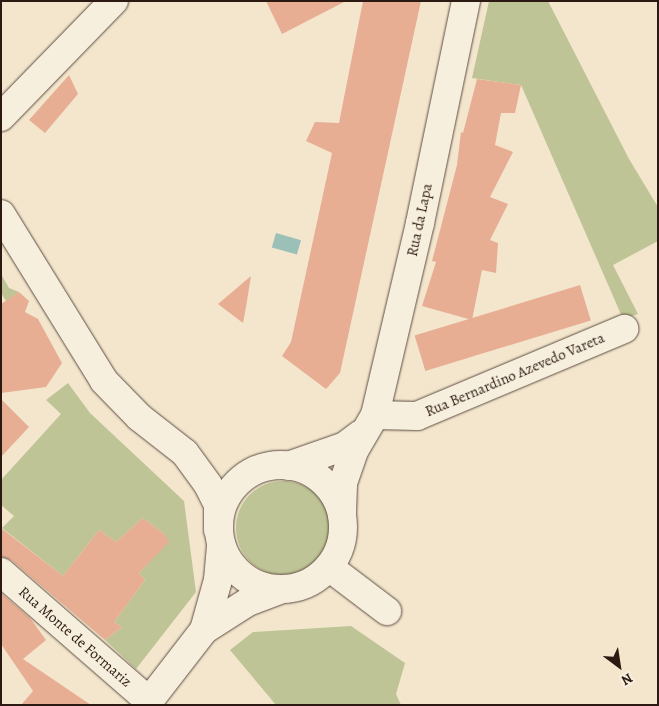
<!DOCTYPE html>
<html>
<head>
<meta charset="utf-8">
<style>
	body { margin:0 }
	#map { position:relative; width:659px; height:706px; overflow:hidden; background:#f3e6cd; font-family:Alegreya,serif }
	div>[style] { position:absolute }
	.green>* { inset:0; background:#bec495 }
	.round { border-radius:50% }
	.water>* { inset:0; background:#9bc0b8; transform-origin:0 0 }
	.building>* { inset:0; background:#e7ae94; transform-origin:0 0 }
	.roads { filter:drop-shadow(0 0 1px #5e4d41) drop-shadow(0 0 1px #5e4d41) }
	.street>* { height:28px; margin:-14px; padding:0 14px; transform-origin:14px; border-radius:14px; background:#f7efde }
	.secondary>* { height:28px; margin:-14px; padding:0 14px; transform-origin:14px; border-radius:14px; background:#f7efde }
	.secondary>.ring { margin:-14px; padding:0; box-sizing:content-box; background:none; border:28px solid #f7efde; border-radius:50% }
	span { translate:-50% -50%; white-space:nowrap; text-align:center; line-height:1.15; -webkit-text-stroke:5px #f7efde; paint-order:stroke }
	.street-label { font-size:15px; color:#2c1a12 }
	.frame { position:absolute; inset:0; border:2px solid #2c1a12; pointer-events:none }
	.north { position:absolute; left:594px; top:641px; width:50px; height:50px; -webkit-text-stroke:4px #f7efde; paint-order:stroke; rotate:149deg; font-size:14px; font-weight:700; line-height:20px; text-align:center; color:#2c1a12 }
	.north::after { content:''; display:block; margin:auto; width:18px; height:22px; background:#2c1a12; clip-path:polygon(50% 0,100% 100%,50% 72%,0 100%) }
</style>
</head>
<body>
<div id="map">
	<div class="green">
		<i style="clip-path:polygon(489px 1px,548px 1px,629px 159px,658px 207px,658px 241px,613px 265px,638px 314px,623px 319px,521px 85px,472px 78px)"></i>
		<i style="clip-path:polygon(1px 274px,9px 288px,19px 292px,6px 301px,1px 293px)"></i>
		<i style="clip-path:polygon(68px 383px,90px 413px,184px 501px,196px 592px,136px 669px,105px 640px,122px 627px,114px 622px,145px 580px,139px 573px,168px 542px,164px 534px,143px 518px,116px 542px,99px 530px,63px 576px,2px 528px,14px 516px,1px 505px,1px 480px,61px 414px,46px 400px)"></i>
		<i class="round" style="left:236px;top:481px;width:94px;height:94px"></i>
		<i style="clip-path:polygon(351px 626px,405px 663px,396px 694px,401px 705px,276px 705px,230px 650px,253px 632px)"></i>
	</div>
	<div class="water">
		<i style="left:276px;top:233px;width:26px;height:15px;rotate:16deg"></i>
	</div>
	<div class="building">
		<i style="clip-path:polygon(266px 1px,346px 1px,282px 34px)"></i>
		<i style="clip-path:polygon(363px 1px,421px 1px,340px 373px,326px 389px,282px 356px,291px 342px,332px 153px,306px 141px,315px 122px,339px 123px)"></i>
		<i style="clip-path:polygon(69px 75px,78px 94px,45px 133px,29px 120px)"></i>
		<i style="clip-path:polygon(477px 79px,521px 85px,515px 113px,501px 113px,495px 145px,513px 152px,490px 197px,508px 204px,490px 240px,498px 243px,496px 273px,482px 270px,472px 320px,422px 306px,436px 262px,432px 261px,457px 165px,461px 132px,463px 133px)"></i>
		<i style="clip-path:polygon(251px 276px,246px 307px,243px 323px,218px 304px)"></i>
		<i style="left:580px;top:285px;width:37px;height:173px;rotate:73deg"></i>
		<i style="clip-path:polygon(19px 292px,29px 301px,25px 312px,38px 319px,62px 363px,46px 387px,1px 393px,1px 304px)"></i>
		<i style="clip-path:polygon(1px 399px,29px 427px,1px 457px)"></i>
		<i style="clip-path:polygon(143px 518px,164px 534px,169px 542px,139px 573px,145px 580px,114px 622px,122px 627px,105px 640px,11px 560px,1px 557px,1px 528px,63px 576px,99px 530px,116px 542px)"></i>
		<i style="clip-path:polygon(1px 593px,30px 618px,46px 640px,23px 659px,91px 705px,21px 705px,33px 691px,1px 644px)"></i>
	</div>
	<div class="roads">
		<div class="street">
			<i style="left:1px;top:117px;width:162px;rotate:-45.8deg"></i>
			<i style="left:375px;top:415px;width:42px;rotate:1.4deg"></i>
			<i style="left:417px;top:416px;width:225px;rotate:-22.8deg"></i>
			<i style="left:329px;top:567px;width:73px;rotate:37.2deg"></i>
			<i style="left:1px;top:572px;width:196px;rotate:41.1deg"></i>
		</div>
		<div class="secondary">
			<i style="left:1px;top:214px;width:196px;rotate:58.3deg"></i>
			<i style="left:104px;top:381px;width:50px;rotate:45.8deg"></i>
			<i style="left:139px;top:417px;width:58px;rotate:38deg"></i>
			<i style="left:185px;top:453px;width:39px;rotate:54deg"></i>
			<i style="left:208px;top:485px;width:22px;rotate:63deg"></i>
			<i style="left:218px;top:505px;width:25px;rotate:90deg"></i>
			<i class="ring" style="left:219px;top:465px;width:96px;height:96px"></i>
			<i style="left:288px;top:466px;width:60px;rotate:-19.3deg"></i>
			<i style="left:345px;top:446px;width:20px;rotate:-37deg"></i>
			<i style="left:342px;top:514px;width:31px;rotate:-88deg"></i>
			<i style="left:343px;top:483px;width:34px;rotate:-71deg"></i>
			<i style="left:354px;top:451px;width:42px;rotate:-59.7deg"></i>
			<i style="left:375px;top:415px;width:197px;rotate:-76.8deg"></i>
			<i style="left:420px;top:223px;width:227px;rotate:-78.3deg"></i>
			<i style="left:204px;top:630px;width:52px;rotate:-32.5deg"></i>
			<i style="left:248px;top:602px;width:34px;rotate:-21deg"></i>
			<i style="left:146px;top:705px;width:95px;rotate:-52.3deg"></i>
			<i style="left:204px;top:630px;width:52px;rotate:-74.4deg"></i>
			<i style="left:218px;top:580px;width:36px;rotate:-85deg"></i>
		</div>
	</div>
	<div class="street-label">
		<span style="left:420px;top:220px;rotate:-78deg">Rua da Lapa</span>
		<span style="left:515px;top:375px;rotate:-23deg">Rua Bernardino Azevedo Vareta</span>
		<span style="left:75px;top:637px;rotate:41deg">Rua Monte de Formariz</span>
	</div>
	<div class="frame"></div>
	<div class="north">N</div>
</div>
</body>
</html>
